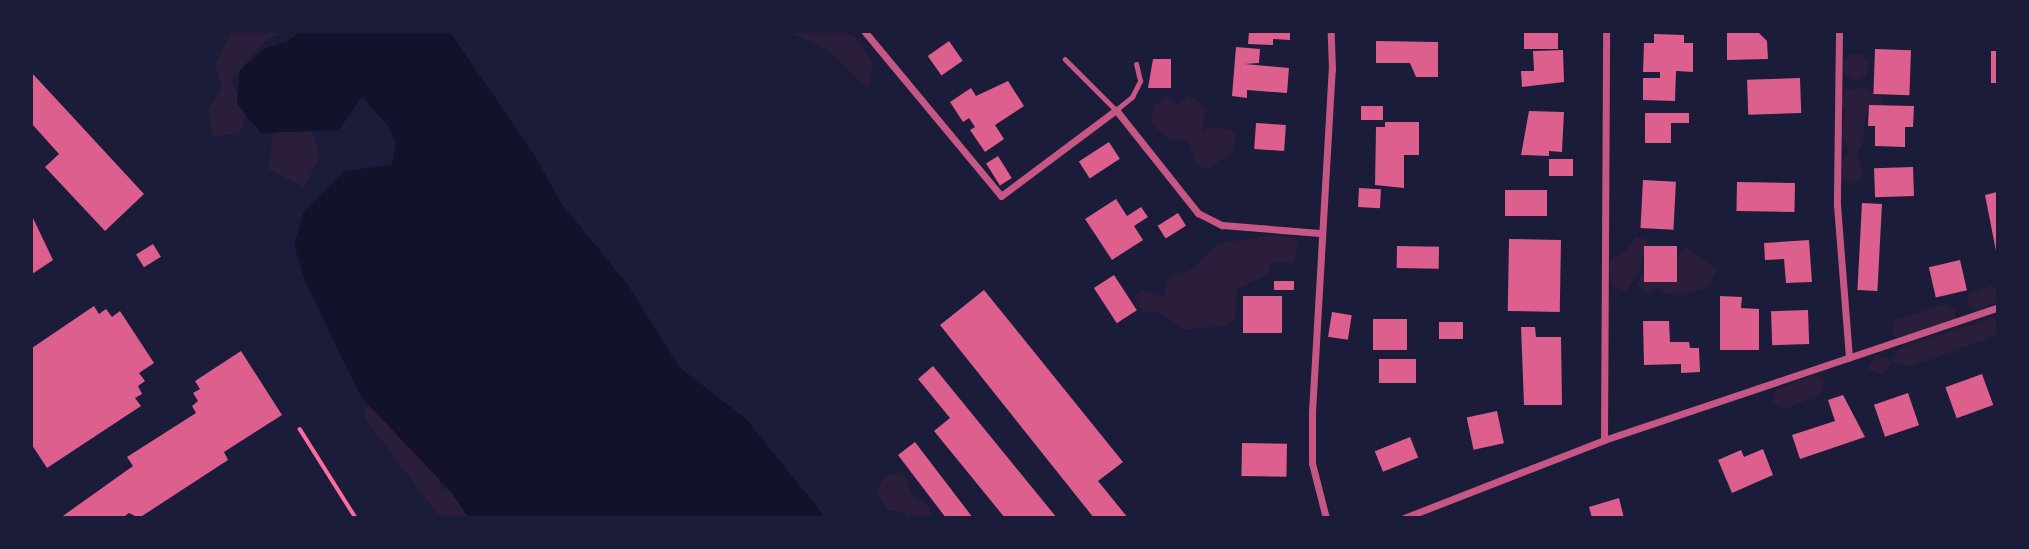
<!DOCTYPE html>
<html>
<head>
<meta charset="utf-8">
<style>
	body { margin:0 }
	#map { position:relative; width:2029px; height:549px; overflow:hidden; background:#1b1b3a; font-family:"Open Sans",sans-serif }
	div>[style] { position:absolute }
	.green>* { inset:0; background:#2a1e3b }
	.round { border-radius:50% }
	.water>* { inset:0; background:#12122b }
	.building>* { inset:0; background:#dd5f8e; transform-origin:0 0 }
	.path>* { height:3.5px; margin:-1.75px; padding:0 1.75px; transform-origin:1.75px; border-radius:1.75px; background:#ff6b9d }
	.service>* { height:4.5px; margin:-2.25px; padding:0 2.25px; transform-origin:2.25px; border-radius:2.25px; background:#c65784 }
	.minor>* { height:7px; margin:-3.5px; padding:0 3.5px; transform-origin:3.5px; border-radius:3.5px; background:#c65784 }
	span { translate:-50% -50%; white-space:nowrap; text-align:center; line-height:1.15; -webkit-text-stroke:7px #1b1b3a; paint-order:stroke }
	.frame { position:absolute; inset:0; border:33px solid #1b1b3a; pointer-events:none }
</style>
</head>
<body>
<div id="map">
	<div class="green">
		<i style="clip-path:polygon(231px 32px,282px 32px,266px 40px,231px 81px,246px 114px,240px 133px,213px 137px,208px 109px,222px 87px,215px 65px)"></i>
		<i style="clip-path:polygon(790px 32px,845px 32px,856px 37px,873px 64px,868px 89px,828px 50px)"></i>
		<i class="round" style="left:1843px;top:54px;width:26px;height:26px"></i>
		<i style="clip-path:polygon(1863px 88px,1884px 99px,1882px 107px,1865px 114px,1864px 140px,1857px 153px,1863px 176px,1852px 185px,1842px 178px,1841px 163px,1849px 153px,1841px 131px,1845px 112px,1841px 102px,1845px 89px)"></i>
		<i style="clip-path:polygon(1188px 95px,1206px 108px,1202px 131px,1215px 127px,1236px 132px,1234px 151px,1207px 169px,1195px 164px,1187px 139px,1170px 140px,1151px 124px,1153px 106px,1166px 97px,1178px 105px)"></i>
		<i style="clip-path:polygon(274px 127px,311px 127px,320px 157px,304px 187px,268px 169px)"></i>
		<i style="clip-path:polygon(1278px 235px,1299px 240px,1294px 262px,1271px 262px,1267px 275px,1237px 289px,1235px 319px,1224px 326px,1185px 330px,1157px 312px,1143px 312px,1134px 297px,1141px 290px,1163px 296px,1169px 278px,1192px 269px,1219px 243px)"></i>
		<i style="clip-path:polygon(1636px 236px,1647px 240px,1640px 270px,1626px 293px,1611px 286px,1609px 261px,1625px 251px)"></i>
		<i style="clip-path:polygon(1686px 247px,1717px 269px,1707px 288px,1675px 296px,1657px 289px,1646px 293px,1638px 285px,1641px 274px,1661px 272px)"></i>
		<i style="clip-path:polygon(1992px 285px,1997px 289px,1997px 302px,1976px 310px,1968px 304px,1968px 294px)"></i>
		<i style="clip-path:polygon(1947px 304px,1955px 309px,1955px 319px,1898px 338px,1892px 332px,1894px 320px)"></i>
		<i style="clip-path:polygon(1997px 316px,1997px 335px,1912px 366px,1892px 362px,1882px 375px,1868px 369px,1876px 355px,1892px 360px,1899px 349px)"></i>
		<i style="clip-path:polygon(1813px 375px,1824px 380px,1822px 394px,1785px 409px,1772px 404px,1776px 390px)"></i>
		<i style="clip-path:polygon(374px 406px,436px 465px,441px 489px,462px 493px,478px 517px,440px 517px,365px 419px,365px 407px)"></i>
		<i style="clip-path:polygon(904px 474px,914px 498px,928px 505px,932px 517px,906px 517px,905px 512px,889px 511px,876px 491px,886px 475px)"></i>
	</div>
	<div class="water">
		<i style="clip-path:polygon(300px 32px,450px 32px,535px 156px,561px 203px,628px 285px,679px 367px,746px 419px,825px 517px,468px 517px,451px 492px,361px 397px,305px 281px,294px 245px,304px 211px,344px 171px,392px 165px,396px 143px,388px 126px,362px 97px,339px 130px,261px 133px,237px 104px,240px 70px,265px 48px,288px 41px)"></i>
	</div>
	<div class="building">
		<i style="clip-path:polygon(1249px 32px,1290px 32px,1290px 40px,1273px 39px,1273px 45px,1248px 44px)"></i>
		<i style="left:1524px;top:32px;width:34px;height:17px"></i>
		<i style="clip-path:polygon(1727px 32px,1758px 32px,1767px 41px,1768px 59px,1727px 60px)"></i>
		<i style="clip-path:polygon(1654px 34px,1684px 35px,1684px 43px,1693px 43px,1693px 72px,1676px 71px,1675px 101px,1643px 100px,1643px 78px,1660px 78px,1660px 72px,1643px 72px,1644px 43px,1654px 43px)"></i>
		<i style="left:949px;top:41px;width:24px;height:26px;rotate:55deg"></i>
		<i style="clip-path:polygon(1376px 41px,1438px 42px,1438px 77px,1416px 77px,1410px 63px,1376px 63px)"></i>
		<i style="clip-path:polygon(1236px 47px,1260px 49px,1259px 63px,1245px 64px,1289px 68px,1287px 93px,1247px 90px,1247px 98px,1232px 96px)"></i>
		<i style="left:1875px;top:49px;width:36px;height:45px;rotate:2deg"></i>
		<i style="clip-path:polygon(1563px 50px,1564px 82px,1522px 87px,1521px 71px,1534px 71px,1533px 51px)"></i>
		<i style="left:1991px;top:51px;width:6px;height:32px"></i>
		<i style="clip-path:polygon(1153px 59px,1171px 59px,1171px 88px,1148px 88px)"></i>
		<i style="clip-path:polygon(32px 73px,144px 194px,105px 231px,45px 167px,59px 154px,32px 124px)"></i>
		<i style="left:1800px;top:78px;width:35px;height:53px;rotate:88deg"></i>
		<i style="clip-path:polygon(1008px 81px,1024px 106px,995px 125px,1004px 139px,985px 152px,970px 130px,975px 127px,969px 118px,963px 122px,950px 102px,971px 88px,976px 96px)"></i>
		<i style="clip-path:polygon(1869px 105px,1914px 106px,1913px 127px,1905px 127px,1905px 147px,1875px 146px,1875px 126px,1868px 126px)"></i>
		<i style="left:1361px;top:106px;width:22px;height:14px"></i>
		<i style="clip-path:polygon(1529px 111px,1564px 112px,1562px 152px,1549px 151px,1549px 156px,1521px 155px)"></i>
		<i style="clip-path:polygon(1645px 113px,1689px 113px,1689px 123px,1671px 123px,1671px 143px,1645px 143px)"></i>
		<i style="clip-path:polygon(1385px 122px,1419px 122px,1419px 155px,1404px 155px,1404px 188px,1375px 185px,1376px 127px,1385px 127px)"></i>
		<i style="left:1256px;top:123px;width:30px;height:26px;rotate:4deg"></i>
		<i style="left:1109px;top:142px;width:20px;height:36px;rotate:57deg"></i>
		<i style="left:998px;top:156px;width:26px;height:14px;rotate:58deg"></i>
		<i style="left:1549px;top:159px;width:24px;height:17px"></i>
		<i style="left:1913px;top:167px;width:29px;height:39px;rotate:88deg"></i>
		<i style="left:1643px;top:180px;width:33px;height:48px;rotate:3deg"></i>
		<i style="left:1737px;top:182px;width:58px;height:29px;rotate:1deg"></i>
		<i style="left:1359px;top:188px;width:22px;height:19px;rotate:3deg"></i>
		<i style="left:1505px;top:190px;width:42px;height:26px"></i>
		<i style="clip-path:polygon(1997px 192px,1997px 251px,1996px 251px,1985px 195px)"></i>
		<i style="clip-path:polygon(1116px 199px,1127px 216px,1141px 207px,1148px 217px,1134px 226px,1143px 240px,1112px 260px,1085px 219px)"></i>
		<i style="left:1862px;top:203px;width:20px;height:87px;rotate:3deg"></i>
		<i style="left:1178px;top:213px;width:15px;height:24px;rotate:58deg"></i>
		<i style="clip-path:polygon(33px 218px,53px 260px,32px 274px,32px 219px)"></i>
		<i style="left:1509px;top:239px;width:52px;height:72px;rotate:1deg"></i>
		<i style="clip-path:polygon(1809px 240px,1812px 282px,1786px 283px,1784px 259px,1765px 260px,1764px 243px)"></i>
		<i style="left:153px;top:244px;width:15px;height:20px;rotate:58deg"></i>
		<i style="left:1397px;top:246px;width:42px;height:22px;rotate:1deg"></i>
		<i style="left:1644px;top:246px;width:33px;height:36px"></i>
		<i style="left:1960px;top:260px;width:31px;height:32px;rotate:77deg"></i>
		<i style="left:1114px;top:275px;width:42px;height:24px;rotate:57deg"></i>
		<i style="left:1274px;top:281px;width:20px;height:9px"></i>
		<i style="clip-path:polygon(984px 290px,1123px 462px,1098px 481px,1128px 518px,1094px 518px,940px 325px)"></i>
		<i style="left:1243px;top:296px;width:39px;height:37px"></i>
		<i style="clip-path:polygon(1720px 296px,1742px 297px,1741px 308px,1759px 309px,1759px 350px,1720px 350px)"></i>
		<i style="clip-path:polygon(94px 306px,99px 314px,106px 309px,112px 317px,120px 311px,154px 363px,139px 373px,145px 381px,138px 386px,142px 394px,135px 398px,141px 406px,47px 468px,32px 445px,32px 348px)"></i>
		<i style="left:1808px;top:310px;width:34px;height:37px;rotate:88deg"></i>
		<i style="left:1332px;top:312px;width:20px;height:25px;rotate:9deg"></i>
		<i style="left:1373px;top:319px;width:34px;height:31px"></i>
		<i style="clip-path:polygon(1643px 321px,1669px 321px,1670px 342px,1689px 342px,1690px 348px,1699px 348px,1700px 372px,1681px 373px,1681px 364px,1644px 365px)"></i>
		<i style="left:1463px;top:322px;width:17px;height:24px;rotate:90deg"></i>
		<i style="clip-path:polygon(1521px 327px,1535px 327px,1536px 337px,1561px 337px,1562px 405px,1524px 405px)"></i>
		<i style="clip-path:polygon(241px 351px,282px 415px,224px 452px,228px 460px,139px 518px,129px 513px,122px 518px,60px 518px,133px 466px,127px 457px,196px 413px,192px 406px,198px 401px,193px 393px,200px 389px,195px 381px)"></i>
		<i style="left:1379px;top:359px;width:37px;height:24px"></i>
		<i style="clip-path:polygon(933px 366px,1057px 518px,1005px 518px,934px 431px,950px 418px,918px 379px)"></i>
		<i style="left:1982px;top:374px;width:33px;height:39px;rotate:70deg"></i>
		<i style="left:1908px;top:393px;width:34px;height:36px;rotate:71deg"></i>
		<i style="clip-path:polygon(1843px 395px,1865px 437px,1800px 459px,1792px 435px,1835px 421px,1828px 400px)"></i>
		<i style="left:1497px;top:411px;width:33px;height:31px;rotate:78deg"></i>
		<i style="left:1410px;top:437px;width:22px;height:38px;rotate:68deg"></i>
		<i style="clip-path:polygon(915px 442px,973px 518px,946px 518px,898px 455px)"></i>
		<i style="left:1242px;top:443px;width:45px;height:33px;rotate:1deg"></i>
		<i style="clip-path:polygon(1763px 449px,1773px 475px,1732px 493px,1718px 460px,1741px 450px,1744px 457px)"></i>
		<i style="clip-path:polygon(1619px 498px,1624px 518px,1592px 518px,1589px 507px)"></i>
	</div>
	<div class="path">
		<i style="left:300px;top:429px;width:105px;rotate:57.8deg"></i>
	</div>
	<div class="service">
		<i style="left:1065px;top:59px;width:72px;rotate:45deg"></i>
		<i style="left:1116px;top:110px;width:21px;rotate:-39deg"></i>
		<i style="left:1132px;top:97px;width:18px;rotate:-63deg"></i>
		<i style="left:1140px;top:81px;width:17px;rotate:-103deg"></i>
	</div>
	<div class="minor">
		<i style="left:865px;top:32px;width:213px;rotate:50.3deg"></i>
		<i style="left:1001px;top:196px;width:144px;rotate:-36.8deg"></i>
		<i style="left:1116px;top:110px;width:132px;rotate:51.5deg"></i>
		<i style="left:1198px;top:213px;width:27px;rotate:27deg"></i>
		<i style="left:1222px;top:225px;width:98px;rotate:4.7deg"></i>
		<i style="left:1839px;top:32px;width:173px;rotate:90.7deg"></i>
		<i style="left:1837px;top:205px;width:153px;rotate:85.5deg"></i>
		<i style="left:1604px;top:440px;width:408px;rotate:-89.7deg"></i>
		<i style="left:1326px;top:518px;width:57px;rotate:-104.3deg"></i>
		<i style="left:1312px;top:463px;width:51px;rotate:-90deg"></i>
		<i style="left:1312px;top:412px;width:343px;rotate:-86.7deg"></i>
		<i style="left:1332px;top:70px;width:38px;rotate:-92deg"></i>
		<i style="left:1404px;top:518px;width:215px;rotate:-21.3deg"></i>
		<i style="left:1604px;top:440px;width:415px;rotate:-18.6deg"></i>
	</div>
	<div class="frame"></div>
</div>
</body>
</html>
